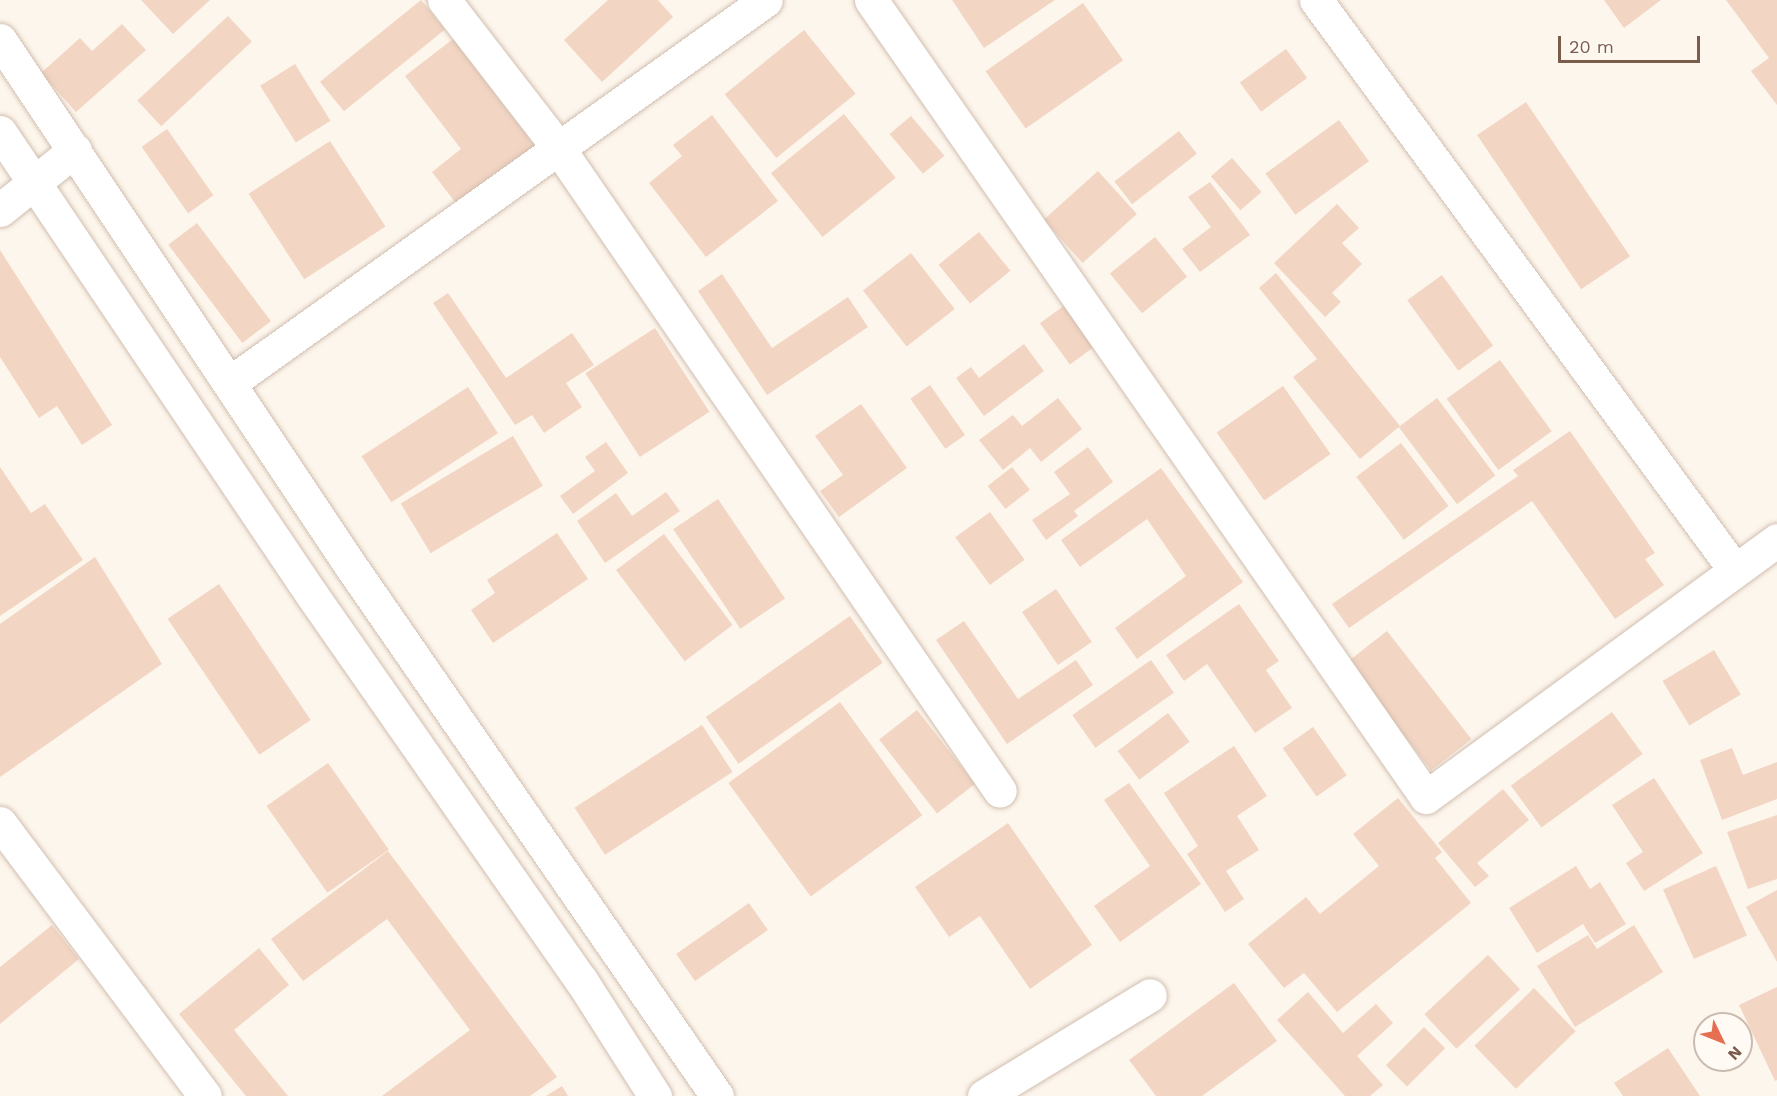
<!DOCTYPE html>
<html>
<head>
<meta charset="utf-8">
<style>
	body { margin:0 }
	#map { position:relative; width:1777px; height:1096px; overflow:hidden; background:#fdf6ec; font-family:"Work Sans",sans-serif }
	div>[style] { position:absolute }
	.building>* { inset:0; background:#f3d5c3; transform-origin:0 0 }
	.roads { filter:drop-shadow(0 0 2px #d1beb0) drop-shadow(0 0 2px #d1beb0) }
	.minor>* { height:33px; margin:-16.5px; padding:0 16.5px; transform-origin:16.5px; border-radius:16.5px; background:#fff }
	span { translate:-50% -50%; white-space:nowrap; text-align:center; line-height:1.15; -webkit-text-stroke:5px #fffaf3; paint-order:stroke }
	.north { position:absolute; left:1693px; top:1012px; width:60px; height:60px; box-sizing:border-box; background:#fffaf3; border:2px solid #cabbb1; border-radius:50%; rotate:133deg; font-size:16px; font-weight:700; line-height:24px; text-align:center; color:#7a5c4d }
	.north::after { content:''; display:block; margin:auto; width:21px; height:27px; background:#e76f51; clip-path:polygon(50% 0,100% 100%,50% 72%,0 100%) }
	.scale { position:absolute; left:1558px; top:36px; width:142px; height:27px; box-sizing:border-box; border:3px solid #7a5c4d; border-top:0; padding-left:8px; font-size:18px; line-height:21px; white-space:nowrap; color:#7a5c4d; -webkit-text-stroke:4px #fffaf3; paint-order:stroke }
</style>
</head>
<body>
<div id="map">
	<div class="building">
		<i style="clip-path:polygon(141px 0,210px 0,173px 34px)"></i>
		<i style="left:421px;top:0;width:38px;height:130px;rotate:51deg"></i>
		<i style="clip-path:polygon(608px 0,658px 0,673px 17px,602px 82px,564px 40px)"></i>
		<i style="clip-path:polygon(952px 0,1055px 0,984px 48px)"></i>
		<i style="clip-path:polygon(1604px 0,1661px 0,1624px 28px)"></i>
		<i style="clip-path:polygon(1726px 0,1777px 0,1777px 105px,1751px 71px,1769px 58px)"></i>
		<i style="left:1083px;top:3px;width:70px;height:119px;rotate:55deg"></i>
		<i style="left:228px;top:16px;width:35px;height:124px;rotate:47deg"></i>
		<i style="clip-path:polygon(122px 24px,146px 50px,76px 112px,41px 73px,80px 38px,92px 51px)"></i>
		<i style="left:804px;top:30px;width:82px;height:102px;rotate:51deg"></i>
		<i style="clip-path:polygon(453px 39px,535px 146px,458px 206px,432px 172px,461px 149px,405px 76px)"></i>
		<i style="left:1286px;top:49px;width:36px;height:57px;rotate:54deg"></i>
		<i style="left:295px;top:64px;width:67px;height:41px;rotate:58deg"></i>
		<i style="left:1526px;top:102px;width:186px;height:59px;rotate:56deg"></i>
		<i style="left:844px;top:114px;width:82px;height:94px;rotate:51deg"></i>
		<i style="clip-path:polygon(712px 115px,778px 201px,706px 257px,649px 183px,682px 156px,673px 145px)"></i>
		<i style="left:911px;top:116px;width:52px;height:28px;rotate:50deg"></i>
		<i style="left:1339px;top:120px;width:51px;height:91px;rotate:54deg"></i>
		<i style="left:167px;top:129px;width:81px;height:31px;rotate:55deg"></i>
		<i style="left:1179px;top:131px;width:29px;height:82px;rotate:52deg"></i>
		<i style="left:330px;top:141px;width:102px;height:97px;rotate:57deg"></i>
		<i style="left:1232px;top:158px;width:45px;height:28px;rotate:49deg"></i>
		<i style="left:1098px;top:171px;width:58px;height:73px;rotate:48deg"></i>
		<i style="clip-path:polygon(1210px 182px,1250px 235px,1200px 272px,1182px 249px,1211px 227px,1188px 197px)"></i>
		<i style="clip-path:polygon(1337px 204px,1359px 228px,1342px 243px,1362px 264px,1332px 293px,1341px 302px,1325px 317px,1274px 263px)"></i>
		<i style="left:197px;top:223px;width:123px;height:36px;rotate:53deg"></i>
		<i style="left:979px;top:232px;width:50px;height:52px;rotate:51deg"></i>
		<i style="left:1155px;top:237px;width:51px;height:58px;rotate:51deg"></i>
		<i style="clip-path:polygon(0 250px,112px 425px,82px 445px,57px 406px,39px 418px,0 357px)"></i>
		<i style="left:911px;top:253px;width:71px;height:61px;rotate:52deg"></i>
		<i style="clip-path:polygon(1276px 273px,1400px 426px,1360px 459px,1293px 377px,1317px 359px,1259px 288px)"></i>
		<i style="clip-path:polygon(722px 274px,772px 348px,848px 297px,868px 327px,767px 395px,698px 291px)"></i>
		<i style="left:1442px;top:275px;width:87px;height:43px;rotate:54deg"></i>
		<i style="clip-path:polygon(448px 293px,506px 378px,572px 333px,594px 365px,566px 383px,582px 407px,544px 433px,532px 415px,515px 425px,433px 303px)"></i>
		<i style="left:1065px;top:305px;width:51px;height:31px;rotate:54deg"></i>
		<i style="left:655px;top:328px;width:100px;height:83px;rotate:57deg"></i>
		<i style="clip-path:polygon(1024px 344px,1044px 371px,984px 416px,956px 378px,971px 367px,979px 378px)"></i>
		<i style="left:1500px;top:360px;width:88px;height:66px;rotate:54deg"></i>
		<i style="left:930px;top:385px;width:61px;height:24px;rotate:55deg"></i>
		<i style="left:1283px;top:386px;width:83px;height:81px;rotate:55deg"></i>
		<i style="left:468px;top:387px;width:55px;height:127px;rotate:57deg"></i>
		<i style="clip-path:polygon(1058px 398px,1082px 429px,1041px 462px,1030px 448px,1003px 470px,979px 440px,1013px 415px,1022px 426px)"></i>
		<i style="left:1437px;top:398px;width:97px;height:48px;rotate:53deg"></i>
		<i style="clip-path:polygon(861px 404px,907px 468px,839px 517px,820px 491px,843px 475px,815px 436px)"></i>
		<i style="clip-path:polygon(1570px 431px,1655px 553px,1645px 559px,1664px 585px,1615px 619px,1532px 501px,1349px 628px,1332px 604px,1518px 476px,1513px 470px)"></i>
		<i style="left:513px;top:436px;width:58px;height:131px;rotate:59deg"></i>
		<i style="clip-path:polygon(606px 442px,628px 473px,573px 514px,560px 496px,595px 471px,585px 457px)"></i>
		<i style="left:1401px;top:443px;width:79px;height:56px;rotate:53deg"></i>
		<i style="clip-path:polygon(1088px 447px,1113px 482px,1074px 511px,1078px 516px,1046px 540px,1032px 520px,1070px 494px,1054px 472px)"></i>
		<i style="clip-path:polygon(0 467px,31px 513px,45px 504px,83px 560px,0 616px)"></i>
		<i style="left:1012px;top:467px;width:29px;height:31px;rotate:52deg"></i>
		<i style="clip-path:polygon(1161px 468px,1243px 582px,1137px 659px,1115px 628px,1186px 576px,1147px 519px,1080px 567px,1061px 540px)"></i>
		<i style="clip-path:polygon(666px 492px,680px 511px,605px 563px,577px 521px,616px 493px,632px 516px)"></i>
		<i style="left:718px;top:499px;width:120px;height:54px;rotate:56deg"></i>
		<i style="left:990px;top:512px;width:59px;height:43px;rotate:54deg"></i>
		<i style="clip-path:polygon(557px 533px,588px 579px,493px 643px,471px 610px,495px 593px,487px 580px)"></i>
		<i style="left:664px;top:534px;width:114px;height:60px;rotate:53deg"></i>
		<i style="clip-path:polygon(95px 557px,162px 664px,0 777px,0 624px)"></i>
		<i style="left:219px;top:584px;width:164px;height:62px;rotate:56deg"></i>
		<i style="left:1056px;top:589px;width:64px;height:41px;rotate:56deg"></i>
		<i style="clip-path:polygon(1239px 604px,1279px 661px,1266px 670px,1292px 708px,1255px 733px,1207px 664px,1184px 681px,1166px 655px)"></i>
		<i style="left:850px;top:616px;width:57px;height:176px;rotate:55deg"></i>
		<i style="clip-path:polygon(964px 621px,1018px 699px,1076px 660px,1093px 685px,1007px 744px,936px 640px)"></i>
		<i style="left:1387px;top:631px;width:137px;height:51px;rotate:52deg"></i>
		<i style="left:1714px;top:650px;width:52px;height:60px;rotate:59deg"></i>
		<i style="left:1151px;top:660px;width:40px;height:96px;rotate:55deg"></i>
		<i style="left:840px;top:702px;width:140px;height:138px;rotate:54deg"></i>
		<i style="left:917px;top:710px;width:94px;height:48px;rotate:52deg"></i>
		<i style="left:1612px;top:712px;width:52px;height:125px;rotate:54deg"></i>
		<i style="left:1168px;top:713px;width:36px;height:63px;rotate:53deg"></i>
		<i style="left:702px;top:725px;width:56px;height:152px;rotate:57deg"></i>
		<i style="left:1313px;top:727px;width:59px;height:37px;rotate:55deg"></i>
		<i style="clip-path:polygon(1234px 746px,1267px 796px,1237px 816px,1259px 850px,1226px 871px,1244px 899px,1225px 912px,1187px 854px,1198px 846px,1164px 793px)"></i>
		<i style="clip-path:polygon(1732px 748px,1743px 775px,1777px 762px,1777px 799px,1722px 820px,1700px 760px)"></i>
		<i style="left:328px;top:763px;width:106px;height:75px;rotate:55deg"></i>
		<i style="clip-path:polygon(1654px 778px,1703px 853px,1644px 891px,1626px 863px,1643px 852px,1612px 805px)"></i>
		<i style="clip-path:polygon(1129px 783px,1201px 884px,1120px 942px,1094px 906px,1150px 866px,1104px 800px)"></i>
		<i style="clip-path:polygon(1503px 789px,1529px 820px,1477px 863px,1489px 876px,1475px 887px,1438px 843px)"></i>
		<i style="clip-path:polygon(1398px 798px,1442px 852px,1435px 858px,1471px 903px,1337px 1012px,1304px 973px,1284px 988px,1248px 944px,1306px 897px,1320px 914px,1379px 866px,1353px 834px)"></i>
		<i style="clip-path:polygon(1777px 815px,1777px 879px,1748px 889px,1727px 832px)"></i>
		<i style="clip-path:polygon(1008px 823px,1092px 945px,1030px 989px,980px 916px,949px 937px,915px 887px)"></i>
		<i style="clip-path:polygon(388px 851px,557px 1077px,530px 1096px,382px 1096px,470px 1030px,387px 919px,303px 981px,271px 939px)"></i>
		<i style="clip-path:polygon(1576px 866px,1590px 889px,1600px 882px,1626px 924px,1595px 943px,1583px 924px,1537px 953px,1509px 908px)"></i>
		<i style="left:1716px;top:866px;width:76px;height:58px;rotate:66deg"></i>
		<i style="clip-path:polygon(1777px 890px,1777px 962px,1746px 907px)"></i>
		<i style="left:749px;top:903px;width:33px;height:89px;rotate:55deg"></i>
		<i style="clip-path:polygon(52px 925px,79px 959px,0 1024px,0 967px)"></i>
		<i style="clip-path:polygon(1634px 925px,1663px 972px,1575px 1027px,1537px 966px,1588px 935px,1597px 949px)"></i>
		<i style="clip-path:polygon(259px 948px,289px 985px,234px 1030px,288px 1096px,246px 1096px,179px 1014px)"></i>
		<i style="left:1488px;top:955px;width:47px;height:87px;rotate:47deg"></i>
		<i style="clip-path:polygon(1234px 983px,1277px 1041px,1202px 1096px,1156px 1096px,1129px 1060px)"></i>
		<i style="clip-path:polygon(1777px 987px,1777px 1080px,1775px 1081px,1739px 1005px)"></i>
		<i style="left:1534px;top:988px;width:60px;height:83px;rotate:46deg"></i>
		<i style="clip-path:polygon(1308px 992px,1343px 1033px,1376px 1004px,1393px 1023px,1357px 1056px,1383px 1085px,1370px 1096px,1345px 1096px,1277px 1020px)"></i>
		<i style="left:1424px;top:1027px;width:30px;height:54px;rotate:45deg"></i>
		<i style="clip-path:polygon(1668px 1048px,1700px 1096px,1623px 1096px,1614px 1083px)"></i>
		<i style="clip-path:polygon(562px 1086px,568px 1096px,546px 1096px)"></i>
	</div>
	<div class="roads">
		<div class="minor">
			<i style="left:444px;top:0;width:185px;rotate:52.3deg"></i>
			<i style="left:557px;top:146px;width:782px;rotate:55.52deg"></i>
			<i style="left:871px;top:0;width:971px;rotate:55.15deg"></i>
			<i style="left:1426px;top:797px;width:435px;rotate:-36.2deg"></i>
			<i style="left:1316px;top:0;width:706px;rotate:53.7deg"></i>
			<i style="left:0;top:40px;width:627px;rotate:56.31deg"></i>
			<i style="left:348px;top:562px;width:649px;rotate:55.36deg"></i>
			<i style="left:0;top:132px;width:558px;rotate:56.03deg"></i>
			<i style="left:312px;top:595px;width:470px;rotate:55.1deg"></i>
			<i style="left:581px;top:980px;width:138px;rotate:57.5deg"></i>
			<i style="left:0;top:210px;width:96px;rotate:-38.7deg"></i>
			<i style="left:231px;top:382px;width:657px;rotate:-35.53deg"></i>
			<i style="left:0;top:823px;width:341px;rotate:53.1deg"></i>
			<i style="left:984px;top:1096px;width:194px;rotate:-31.3deg"></i>
		</div>
	</div>
	<div class="north">N</div>
	<div class="scale">20 m</div>
</div>
</body>
</html>
